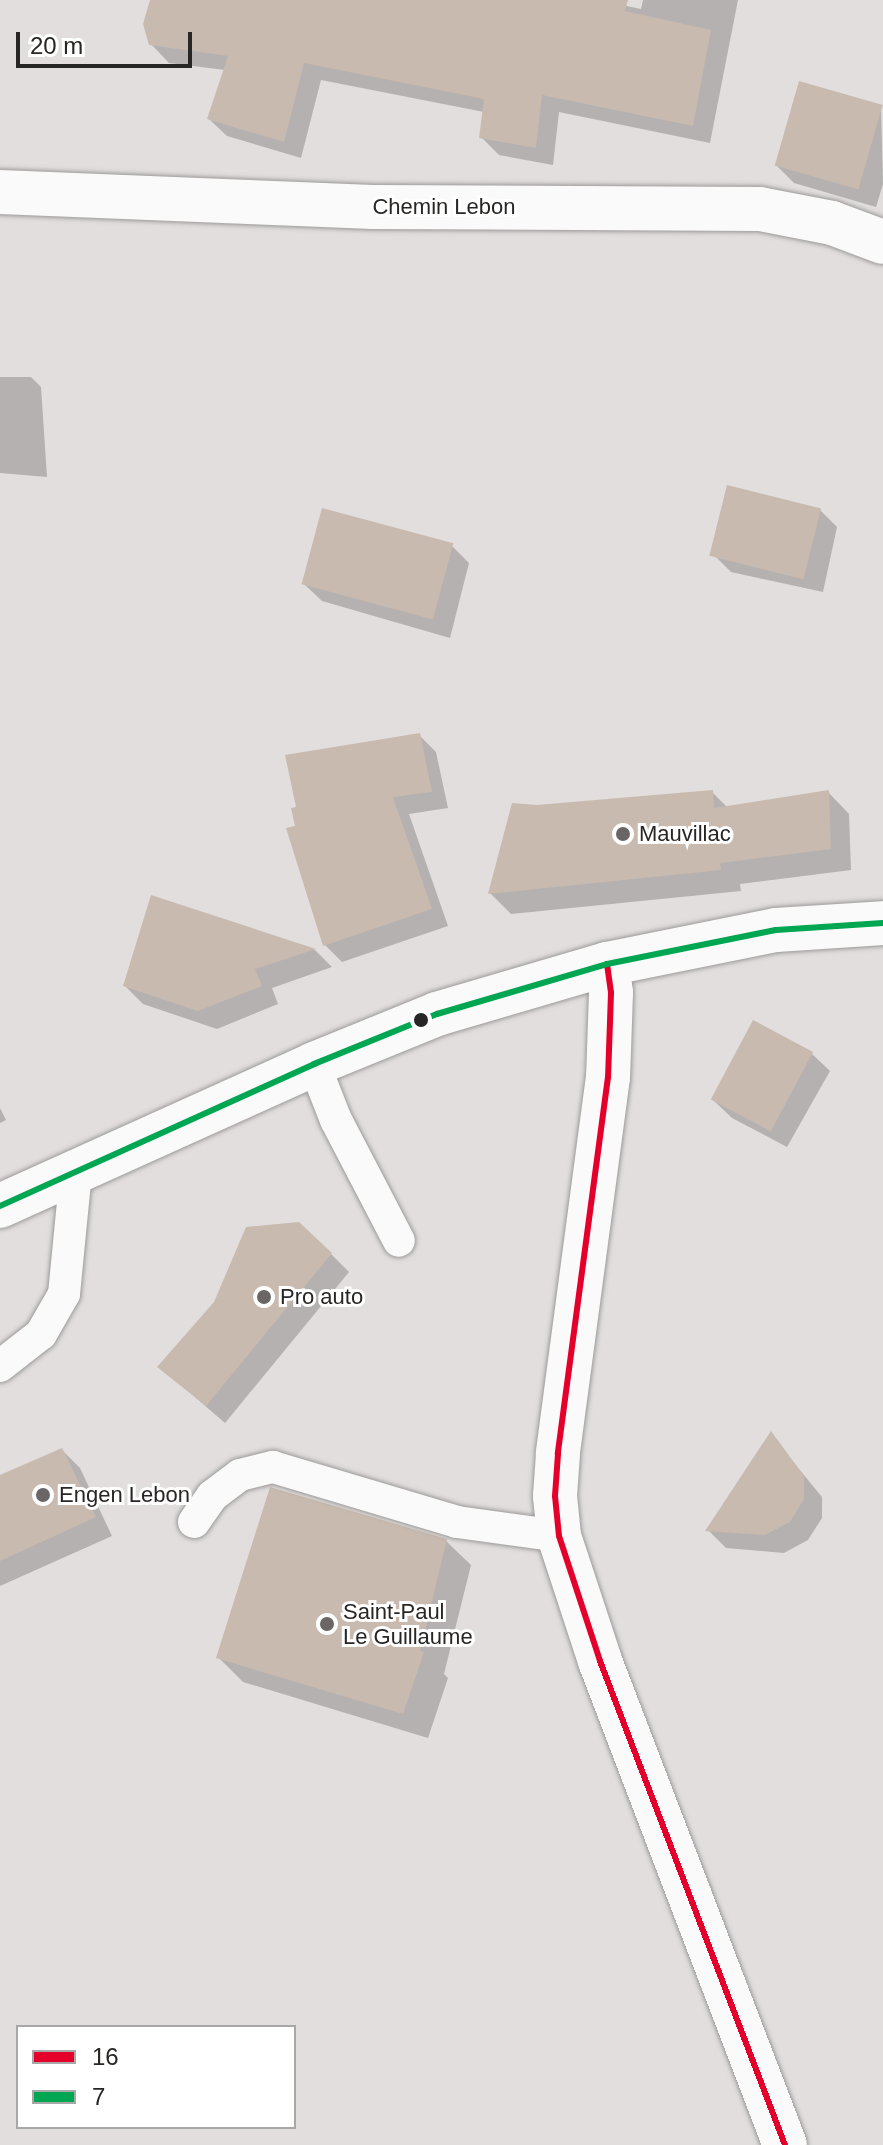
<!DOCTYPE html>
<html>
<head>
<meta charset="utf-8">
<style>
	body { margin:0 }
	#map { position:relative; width:883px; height:2145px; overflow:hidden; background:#e1dedd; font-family:Helvetica,sans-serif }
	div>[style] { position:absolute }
	.shadow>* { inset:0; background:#0003 }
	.building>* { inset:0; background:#c8baaf; transform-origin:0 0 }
	.roads { filter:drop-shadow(0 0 2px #9d9a9a) drop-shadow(0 0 2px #9d9a9a) }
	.service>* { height:32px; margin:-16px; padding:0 16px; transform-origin:16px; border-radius:16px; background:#fafafa }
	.minor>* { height:44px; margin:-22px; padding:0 22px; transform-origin:22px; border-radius:22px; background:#fafafa }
	.secondary>* { height:44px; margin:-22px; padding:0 22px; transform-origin:22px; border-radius:22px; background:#fafafa }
	.bus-1>* { height:6px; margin:-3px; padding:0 3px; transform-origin:3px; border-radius:3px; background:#e4002b }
	.bus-2>* { height:6px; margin:-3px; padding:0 3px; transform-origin:3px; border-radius:3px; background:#00a651 }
	.dots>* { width:22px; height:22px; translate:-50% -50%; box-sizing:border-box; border:4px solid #fff; border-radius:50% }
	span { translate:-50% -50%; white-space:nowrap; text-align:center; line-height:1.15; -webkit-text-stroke:6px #fff; paint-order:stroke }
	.street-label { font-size:22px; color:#282625 }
	.poi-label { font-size:22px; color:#282625 }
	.left { translate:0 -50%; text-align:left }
	.legend { position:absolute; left:16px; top:2025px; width:280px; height:104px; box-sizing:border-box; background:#fff; border:2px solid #a9a8a8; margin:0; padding:10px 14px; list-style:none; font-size:24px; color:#282625 }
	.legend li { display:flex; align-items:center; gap:16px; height:40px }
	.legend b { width:40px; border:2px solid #a9a8a8 }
	.scale { position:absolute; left:16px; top:32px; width:176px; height:36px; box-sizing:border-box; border:4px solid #282625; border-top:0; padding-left:10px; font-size:24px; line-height:28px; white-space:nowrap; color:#282625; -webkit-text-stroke:6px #fff; paint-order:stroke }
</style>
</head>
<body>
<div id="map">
	<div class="shadow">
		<i style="clip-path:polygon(153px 0,598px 0,641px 9px,643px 0,738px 0,710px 143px,559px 112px,553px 165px,499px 155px,481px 137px,484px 112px,321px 80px,301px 158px,227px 136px,209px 119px,225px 70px,169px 63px,151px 44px)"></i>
		<i style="clip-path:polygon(881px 107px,883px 184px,876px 207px,794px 183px,775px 164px)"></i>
		<i style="clip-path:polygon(0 377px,31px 377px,41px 387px,47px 477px,0 473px)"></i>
		<i style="clip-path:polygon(820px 510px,837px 527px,823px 592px,731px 572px,714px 555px)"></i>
		<i style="clip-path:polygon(452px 546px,469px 563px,450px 638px,322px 601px,304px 584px)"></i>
		<i style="clip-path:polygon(419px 735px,436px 752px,448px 808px,409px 814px,448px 926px,342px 962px,325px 945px,298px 828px)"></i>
		<i style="clip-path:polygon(712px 792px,728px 808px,828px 792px,849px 814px,851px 870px,740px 884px,741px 891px,511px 914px,490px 893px,537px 807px)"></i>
		<i style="clip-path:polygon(152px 897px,315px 950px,332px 967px,272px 988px,278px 1004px,217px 1029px,143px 1004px,125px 986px)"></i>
		<i style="clip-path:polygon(811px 1053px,830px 1071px,787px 1147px,732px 1118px,713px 1100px)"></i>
		<i style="clip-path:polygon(0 1108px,6px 1120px,0 1123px)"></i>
		<i style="clip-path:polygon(331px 1254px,349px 1272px,225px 1423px,159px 1366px)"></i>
		<i style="clip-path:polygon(771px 1435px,822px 1497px,822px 1518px,808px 1540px,784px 1553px,726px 1548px,708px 1530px)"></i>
		<i style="clip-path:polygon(62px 1450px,80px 1468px,112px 1536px,0 1586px,0 1477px)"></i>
		<i style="clip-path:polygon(446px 1541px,471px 1565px,444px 1674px,448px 1678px,428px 1738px,243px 1682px,218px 1657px)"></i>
	</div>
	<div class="building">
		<i style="clip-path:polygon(150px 0,628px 0,625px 11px,711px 30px,693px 126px,542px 95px,536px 148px,479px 138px,484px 99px,304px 63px,284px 142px,207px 119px,228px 56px,149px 45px,143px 24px)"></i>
		<i style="left:799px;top:81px;width:87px;height:88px;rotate:16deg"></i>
		<i style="left:727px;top:485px;width:97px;height:73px;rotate:14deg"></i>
		<i style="left:322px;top:508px;width:136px;height:79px;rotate:15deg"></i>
		<i style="clip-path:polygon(420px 733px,432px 792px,393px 797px,432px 909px,323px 946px,286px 828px,295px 826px,291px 808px,296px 807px,285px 755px)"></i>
		<i style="clip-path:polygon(713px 790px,714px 808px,829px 790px,831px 849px,720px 863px,721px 870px,488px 894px,512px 803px,537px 805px)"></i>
		<i style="clip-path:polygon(151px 895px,316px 949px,255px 969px,262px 986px,198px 1011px,123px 986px)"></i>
		<i style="left:753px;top:1020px;width:68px;height:90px;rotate:28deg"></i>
		<i style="clip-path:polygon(299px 1222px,332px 1253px,206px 1406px,157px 1367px,214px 1302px,246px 1227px)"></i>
		<i style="clip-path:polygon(771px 1431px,804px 1476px,804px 1499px,790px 1522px,765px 1535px,705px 1531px)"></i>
		<i style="clip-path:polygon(62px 1448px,96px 1517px,0 1561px,0 1475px)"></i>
		<i style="clip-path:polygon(270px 1487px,447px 1539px,420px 1651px,424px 1652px,403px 1714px,216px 1658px)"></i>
	</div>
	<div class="roads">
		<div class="service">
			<i style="left:314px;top:1064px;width:60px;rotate:68.6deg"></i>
			<i style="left:336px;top:1120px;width:136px;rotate:62.5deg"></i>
			<i style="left:0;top:1366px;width:52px;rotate:-38deg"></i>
			<i style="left:41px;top:1334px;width:46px;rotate:-60.1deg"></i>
			<i style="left:64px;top:1294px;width:124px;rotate:-84.4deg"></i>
			<i style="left:194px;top:1522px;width:32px;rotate:-55deg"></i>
			<i style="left:212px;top:1496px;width:35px;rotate:-37deg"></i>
			<i style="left:240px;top:1475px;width:34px;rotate:-14deg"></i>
			<i style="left:273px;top:1467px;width:192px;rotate:16.6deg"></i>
			<i style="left:457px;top:1522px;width:103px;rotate:7.8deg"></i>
		</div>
		<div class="minor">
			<i style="left:0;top:192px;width:373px;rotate:2.3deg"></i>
			<i style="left:373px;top:207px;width:387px;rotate:0.3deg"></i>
			<i style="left:760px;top:209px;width:73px;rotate:11deg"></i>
			<i style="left:832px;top:223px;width:54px;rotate:20.4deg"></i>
		</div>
		<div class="secondary">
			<i style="left:607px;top:964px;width:29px;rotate:82deg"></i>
			<i style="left:611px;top:993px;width:84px;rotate:92deg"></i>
			<i style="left:608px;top:1077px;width:380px;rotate:97.6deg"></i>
			<i style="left:558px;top:1454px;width:42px;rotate:94.1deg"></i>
			<i style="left:555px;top:1496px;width:40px;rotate:84.3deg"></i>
			<i style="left:559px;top:1536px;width:132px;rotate:71.8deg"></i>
			<i style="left:600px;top:1661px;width:518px;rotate:69.08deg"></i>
			<i style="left:0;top:1206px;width:345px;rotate:-24.3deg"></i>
			<i style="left:314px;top:1064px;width:133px;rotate:-22.1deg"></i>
			<i style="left:437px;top:1014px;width:177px;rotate:-16.4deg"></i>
			<i style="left:607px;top:964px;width:172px;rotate:-11.4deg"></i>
			<i style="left:776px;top:930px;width:107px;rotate:-3.7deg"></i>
		</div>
	</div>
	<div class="bus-1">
		<i style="left:607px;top:964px;width:29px;rotate:82deg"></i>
		<i style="left:611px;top:993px;width:84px;rotate:92deg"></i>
		<i style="left:608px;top:1077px;width:380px;rotate:97.6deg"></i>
		<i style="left:558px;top:1454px;width:42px;rotate:94.1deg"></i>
		<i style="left:555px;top:1496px;width:40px;rotate:84.3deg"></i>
		<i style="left:559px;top:1536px;width:132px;rotate:71.8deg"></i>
		<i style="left:600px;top:1661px;width:518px;rotate:69.08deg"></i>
	</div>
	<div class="bus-2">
		<i style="left:0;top:1206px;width:345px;rotate:-24.3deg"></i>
		<i style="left:314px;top:1064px;width:133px;rotate:-22.1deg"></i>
		<i style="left:437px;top:1014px;width:177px;rotate:-16.4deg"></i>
		<i style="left:607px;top:964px;width:172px;rotate:-11.4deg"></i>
		<i style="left:776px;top:930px;width:107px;rotate:-3.7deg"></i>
	</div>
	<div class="dots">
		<i style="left:623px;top:834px;background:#696665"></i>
		<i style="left:421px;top:1020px;background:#282625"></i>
		<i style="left:264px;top:1297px;background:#696665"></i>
		<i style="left:43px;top:1495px;background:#696665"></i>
		<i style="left:327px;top:1624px;background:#696665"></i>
	</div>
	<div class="street-label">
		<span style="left:444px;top:207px">Chemin Lebon</span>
	</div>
	<div class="poi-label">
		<span class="left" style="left:639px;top:834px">Mauvillac</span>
		<span class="left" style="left:280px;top:1297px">Pro auto</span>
		<span class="left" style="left:59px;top:1495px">Engen Lebon</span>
		<span class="left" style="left:343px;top:1624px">Saint-Paul<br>Le Guillaume</span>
	</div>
	<ul class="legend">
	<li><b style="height:10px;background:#e4002b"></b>16</li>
	<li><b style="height:10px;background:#00a651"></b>7</li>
	</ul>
	<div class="scale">20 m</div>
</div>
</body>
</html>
